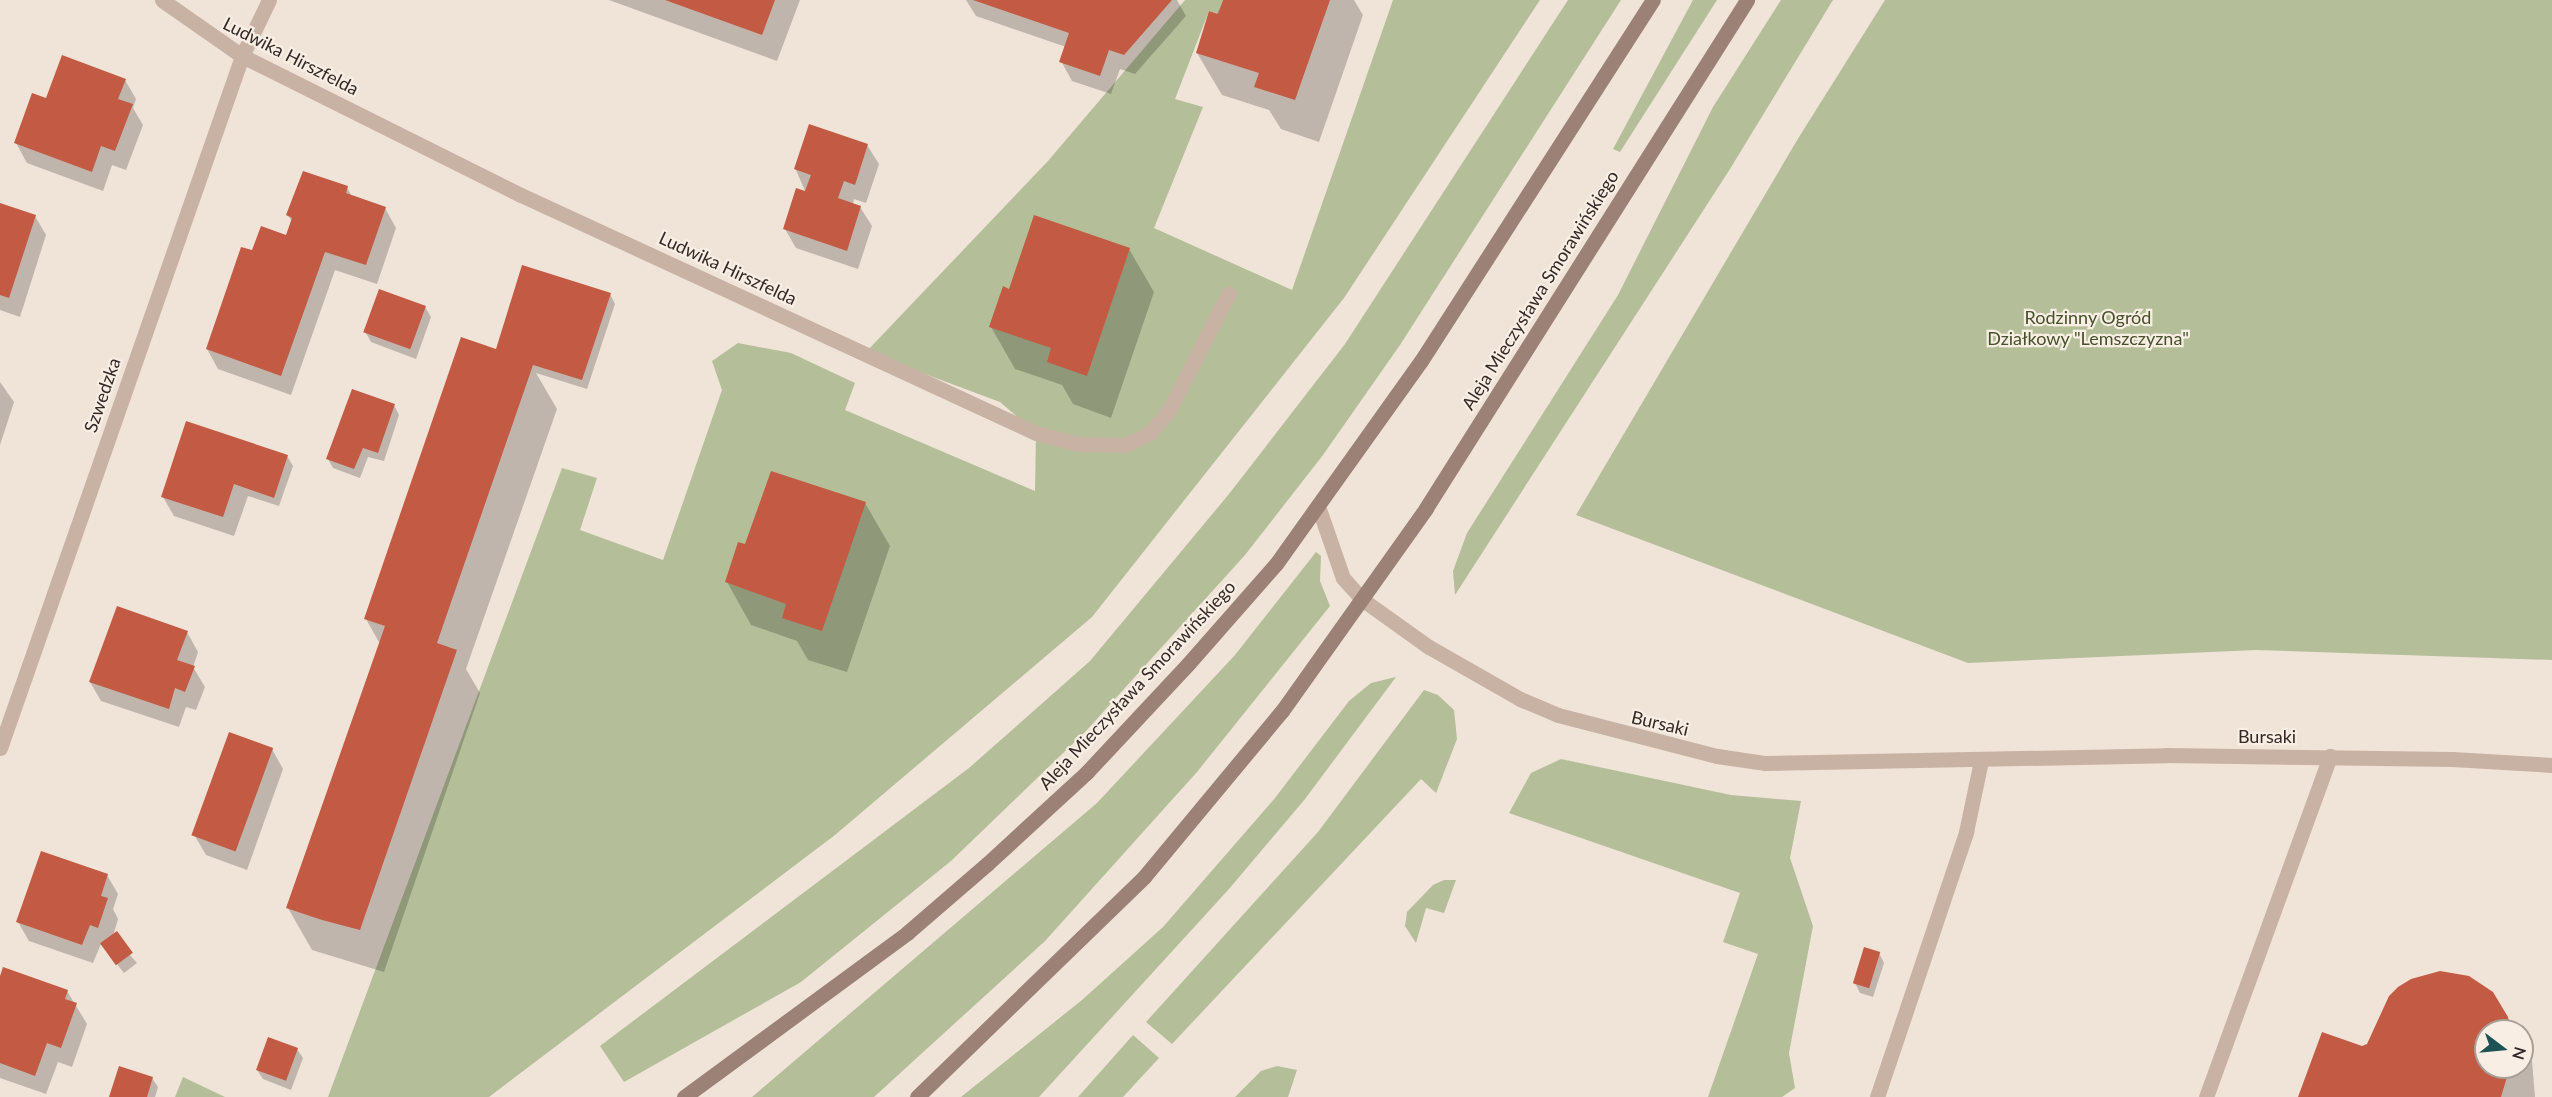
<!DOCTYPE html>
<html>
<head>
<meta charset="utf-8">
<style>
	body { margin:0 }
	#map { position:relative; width:2552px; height:1097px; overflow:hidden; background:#f0e3d8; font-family:Lato,sans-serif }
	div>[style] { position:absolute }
	.green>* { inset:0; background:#b4bf99 }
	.shadow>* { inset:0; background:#0003 }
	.building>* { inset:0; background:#c35a43; transform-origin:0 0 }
	.service>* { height:15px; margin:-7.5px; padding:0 7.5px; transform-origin:7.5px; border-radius:7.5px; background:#c8b2a4 }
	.minor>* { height:15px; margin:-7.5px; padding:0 7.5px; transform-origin:7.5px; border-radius:7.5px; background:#c8b2a4 }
	.secondary>* { height:15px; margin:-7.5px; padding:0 7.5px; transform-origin:7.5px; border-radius:7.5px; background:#9b8176 }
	span { translate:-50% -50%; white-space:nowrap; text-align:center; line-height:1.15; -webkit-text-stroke:4.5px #f8eee4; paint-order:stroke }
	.street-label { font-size:18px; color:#332926 }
	.park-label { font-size:18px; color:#45512a }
	.north { position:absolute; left:2474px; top:1019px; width:60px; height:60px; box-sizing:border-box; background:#f8eee4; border:2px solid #a99f98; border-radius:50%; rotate:106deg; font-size:16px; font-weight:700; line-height:24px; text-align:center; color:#332926 }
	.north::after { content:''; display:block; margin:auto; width:21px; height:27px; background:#1d5354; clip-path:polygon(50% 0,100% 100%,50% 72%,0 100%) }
</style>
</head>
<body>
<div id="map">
	<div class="green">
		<i style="clip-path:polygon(1185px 0,1223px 0,1218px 14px,1209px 11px,1175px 99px,1203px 107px,1154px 228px,1292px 290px,1393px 0,1540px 0,1344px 298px,1092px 617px,835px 835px,489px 1097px,328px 1097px,562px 468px,597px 478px,580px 530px,663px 560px,722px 390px,712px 361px,738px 343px,791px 353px,855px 383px,845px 410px,1035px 491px,1036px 433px,1000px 402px,866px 352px,1048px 161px)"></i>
		<i style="clip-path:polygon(1568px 0,1621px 0,1400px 345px,1323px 455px,1245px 555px,1086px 731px,951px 861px,801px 982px,624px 1082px,600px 1046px,969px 768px,1090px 661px,1229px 494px,1345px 344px)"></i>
		<i style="clip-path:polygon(1693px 0,1717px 0,1620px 152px,1613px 149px)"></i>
		<i style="clip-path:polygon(1781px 0,1833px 0,1730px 169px,1455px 595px,1453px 571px,1467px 533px,1618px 295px,1713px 107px)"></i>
		<i style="clip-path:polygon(1885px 0,2552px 0,2552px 660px,2256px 650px,1968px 663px,1576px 515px,1799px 137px)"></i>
		<i style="clip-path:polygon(1316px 552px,1321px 556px,1320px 581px,1330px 606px,1197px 772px,1045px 941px,874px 1097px,752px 1097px,1097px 803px,1235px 655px)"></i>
		<i style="clip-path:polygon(1396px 677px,1305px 799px,1229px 889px,1039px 1097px,961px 1097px,1082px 1000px,1163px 927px,1275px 798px,1349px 701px,1371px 683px)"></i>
		<i style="clip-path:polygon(1424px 690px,1438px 695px,1454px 710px,1457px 739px,1436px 793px,1421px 779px,1172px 1044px,1146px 1022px,1318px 832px)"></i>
		<i style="clip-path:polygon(1561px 759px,1731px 795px,1801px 801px,1790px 858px,1813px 926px,1789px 1053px,1795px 1088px,1782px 1097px,1708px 1097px,1758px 954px,1723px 942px,1740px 893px,1509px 813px,1531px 773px)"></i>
		<i style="clip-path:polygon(1444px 880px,1456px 880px,1444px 913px,1426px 908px,1416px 943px,1405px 926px,1407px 912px,1433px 885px)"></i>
		<i style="clip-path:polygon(1133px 1035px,1159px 1058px,1123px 1097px,1078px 1097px)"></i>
		<i style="clip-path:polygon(1277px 1066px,1297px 1070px,1288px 1097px,1235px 1097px,1261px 1071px)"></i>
		<i style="clip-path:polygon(183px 1077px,225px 1097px,175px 1097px)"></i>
	</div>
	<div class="shadow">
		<i style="clip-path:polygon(609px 0,800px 0,777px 61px)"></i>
		<i style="clip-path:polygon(966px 0,1177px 0,1186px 16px,1135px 74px,1120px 69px,1111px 94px,1072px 81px,1061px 61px,1066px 47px,976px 16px)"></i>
		<i style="clip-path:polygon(1224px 0,1354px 0,1363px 15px,1319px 142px,1281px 129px,1269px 110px,1222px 95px,1197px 53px)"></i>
		<i style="clip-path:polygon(125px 80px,136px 99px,133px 108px,143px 125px,126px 170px,112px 165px,103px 191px,27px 163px,16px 143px,47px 100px)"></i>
		<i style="clip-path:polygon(867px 145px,879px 164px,866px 203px,854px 199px,853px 204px,860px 207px,872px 226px,858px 269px,796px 248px,785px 229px,806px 193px,795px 168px)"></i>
		<i style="clip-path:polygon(347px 187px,352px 197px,385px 208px,396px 228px,377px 284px,335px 270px,291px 395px,218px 369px,207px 349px,252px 252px,287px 236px,292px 222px,288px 215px)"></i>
		<i style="clip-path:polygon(0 205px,35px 216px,46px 235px,20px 317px,0 310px)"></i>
		<i style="clip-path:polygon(1129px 249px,1154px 292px,1111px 418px,1073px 404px,1062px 385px,1015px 369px,991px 327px,1010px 291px)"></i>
		<i style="clip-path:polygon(610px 294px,615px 304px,587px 389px,536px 373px,557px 409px,466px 669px,480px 693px,384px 972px,312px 950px,288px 908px,380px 644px,366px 619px,497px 353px)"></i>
		<i style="clip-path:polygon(425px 307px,431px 317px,416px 359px,371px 342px,366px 333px)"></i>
		<i style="clip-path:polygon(0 382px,14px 402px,0 445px)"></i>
		<i style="clip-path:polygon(394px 405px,399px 415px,384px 461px,368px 457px,360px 478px,333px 468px,328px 459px)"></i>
		<i style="clip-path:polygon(287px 456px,293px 466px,279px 506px,248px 496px,234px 536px,174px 516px,163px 497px)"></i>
		<i style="clip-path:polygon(865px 503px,890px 546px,847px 672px,808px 660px,797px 641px,751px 625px,727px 582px,746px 545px)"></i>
		<i style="clip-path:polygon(187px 632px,198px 652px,193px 667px,205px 687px,196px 710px,186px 707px,179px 727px,101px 701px,90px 682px)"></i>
		<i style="clip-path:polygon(272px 749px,283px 769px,247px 870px,206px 855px,195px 836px)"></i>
		<i style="clip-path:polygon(107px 875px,118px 894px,113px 909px,118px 919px,113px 936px,137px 963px,124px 973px,101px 944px,93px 963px,29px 941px,18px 922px)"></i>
		<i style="clip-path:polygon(1879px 953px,1884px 963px,1873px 997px,1860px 993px,1855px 983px)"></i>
		<i style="clip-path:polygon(0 981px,67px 991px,87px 1024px,72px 1067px,58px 1062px,46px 1094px,0 1078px)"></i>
		<i style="clip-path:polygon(2507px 1017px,2515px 1031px,2486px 1031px,2486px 1067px,2522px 1067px,2522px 1043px,2532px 1061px,2535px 1097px,2299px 1097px,2362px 1048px)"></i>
		<i style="clip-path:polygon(297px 1049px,303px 1058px,291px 1090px,263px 1079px,257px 1070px)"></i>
		<i style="clip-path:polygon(152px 1078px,158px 1087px,155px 1097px,111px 1097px)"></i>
	</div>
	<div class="building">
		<i style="clip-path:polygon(665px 0,775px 0,762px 35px)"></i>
		<i style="clip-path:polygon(973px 0,1172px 0,1124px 55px,1109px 50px,1100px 76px,1059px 62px,1069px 33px)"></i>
		<i style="clip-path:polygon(1223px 0,1330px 0,1295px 100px,1254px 87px,1259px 73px,1196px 53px,1209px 11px,1218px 14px)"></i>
		<i style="clip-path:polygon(62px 55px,126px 79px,118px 99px,133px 104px,115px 151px,101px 146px,92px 172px,14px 143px,32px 93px,46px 98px)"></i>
		<i style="clip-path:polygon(809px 124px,868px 144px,855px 185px,844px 181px,838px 198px,861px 206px,847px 251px,783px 229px,796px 188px,805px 191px,811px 175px,794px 169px)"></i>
		<i style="clip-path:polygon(303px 171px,348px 186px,346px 193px,386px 207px,366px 265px,325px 252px,281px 376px,206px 349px,241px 247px,252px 250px,261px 226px,286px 235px,292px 218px,286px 215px)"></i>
		<i style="clip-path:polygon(0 203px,36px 215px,9px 298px,0 295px)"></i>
		<i style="clip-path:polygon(1034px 215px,1130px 248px,1087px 376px,1047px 362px,1051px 348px,989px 327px,1003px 286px,1009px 289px)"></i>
		<i style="clip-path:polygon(522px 265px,611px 293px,582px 380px,533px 365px,437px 643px,457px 650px,360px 930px,322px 920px,286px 908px,385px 626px,364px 619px,461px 337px,496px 349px)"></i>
		<i style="left:379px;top:289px;width:50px;height:46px;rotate:20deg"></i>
		<i style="clip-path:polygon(352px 389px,395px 404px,378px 453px,363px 448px,354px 469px,326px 459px)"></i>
		<i style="clip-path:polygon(186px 421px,288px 455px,274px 498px,234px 484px,223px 517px,161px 497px)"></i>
		<i style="clip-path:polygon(771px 471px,866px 502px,822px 631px,782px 618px,786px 604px,725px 582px,738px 542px,745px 544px)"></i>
		<i style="clip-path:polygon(117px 606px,188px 631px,177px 660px,195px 666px,185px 692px,175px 688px,169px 709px,89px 682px)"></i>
		<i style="left:229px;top:732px;width:47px;height:110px;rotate:20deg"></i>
		<i style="clip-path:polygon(41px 851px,108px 874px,101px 896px,108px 898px,98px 928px,90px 925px,82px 945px,16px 922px)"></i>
		<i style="left:117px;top:931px;width:27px;height:21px;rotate:54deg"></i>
		<i style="left:1864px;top:947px;width:17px;height:38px;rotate:17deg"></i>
		<i style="clip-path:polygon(3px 967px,68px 990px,65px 999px,77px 1003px,61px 1048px,47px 1043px,35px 1076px,0 1063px,0 976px)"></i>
		<i style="clip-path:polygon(2440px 971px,2469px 976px,2493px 992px,2508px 1017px,2511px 1031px,2486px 1031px,2486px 1067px,2510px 1067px,2501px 1097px,2298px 1097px,2322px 1032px,2362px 1046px,2367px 1044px,2389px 996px,2398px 987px,2411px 979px)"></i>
		<i style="left:268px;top:1037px;width:32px;height:35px;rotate:20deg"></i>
		<i style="clip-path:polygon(119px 1066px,153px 1077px,147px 1097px,109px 1097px)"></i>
	</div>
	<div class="service">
		<i style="left:242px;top:56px;width:62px;rotate:-64.3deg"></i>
		<i style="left:2206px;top:1097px;width:363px;rotate:-70deg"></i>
	</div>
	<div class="minor">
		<i style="left:162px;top:0;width:98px;rotate:35deg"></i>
		<i style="left:242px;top:56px;width:312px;rotate:26.5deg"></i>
		<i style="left:521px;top:195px;width:567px;rotate:24.8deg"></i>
		<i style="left:1036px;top:433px;width:42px;rotate:15deg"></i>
		<i style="left:1077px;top:444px;width:48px;rotate:1.2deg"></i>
		<i style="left:1125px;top:445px;width:28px;rotate:-26deg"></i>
		<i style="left:1150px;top:433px;width:30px;rotate:-50deg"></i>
		<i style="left:1169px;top:410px;width:131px;rotate:-62.9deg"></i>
		<i style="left:1318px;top:506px;width:76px;rotate:70.9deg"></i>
		<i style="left:1343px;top:578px;width:30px;rotate:48deg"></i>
		<i style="left:1363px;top:600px;width:81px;rotate:35.5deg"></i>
		<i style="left:1429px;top:647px;width:105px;rotate:29.7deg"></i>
		<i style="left:1520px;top:699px;width:41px;rotate:22.8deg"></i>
		<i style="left:1558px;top:715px;width:164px;rotate:14.5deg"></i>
		<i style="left:1717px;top:756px;width:49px;rotate:8.3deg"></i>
		<i style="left:1765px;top:763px;width:401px;rotate:-1.1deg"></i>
		<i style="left:2166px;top:755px;width:286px;rotate:0.8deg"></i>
		<i style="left:2452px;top:759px;width:100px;rotate:3.4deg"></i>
		<i style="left:0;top:748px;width:733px;rotate:-70.72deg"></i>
		<i style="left:1877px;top:1097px;width:280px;rotate:-71.4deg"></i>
		<i style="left:1966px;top:832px;width:73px;rotate:-78.1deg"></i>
	</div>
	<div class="secondary">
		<i style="left:684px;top:1097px;width:277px;rotate:-36.3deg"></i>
		<i style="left:907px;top:933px;width:106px;rotate:-40.8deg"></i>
		<i style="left:987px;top:864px;width:136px;rotate:-42.6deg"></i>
		<i style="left:1087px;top:772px;width:148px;rotate:-46.9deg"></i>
		<i style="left:1188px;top:664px;width:133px;rotate:-48.7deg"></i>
		<i style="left:1276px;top:564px;width:249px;rotate:-54.5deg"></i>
		<i style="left:1421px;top:361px;width:429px;rotate:-57.3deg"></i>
		<i style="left:917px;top:1097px;width:316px;rotate:-44.1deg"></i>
		<i style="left:1144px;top:877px;width:216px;rotate:-50.3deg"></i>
		<i style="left:1282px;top:711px;width:249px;rotate:-54.6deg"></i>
		<i style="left:1426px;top:508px;width:601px;rotate:-57.71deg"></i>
	</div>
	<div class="street-label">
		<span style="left:291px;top:56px;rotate:27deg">Ludwika Hirszfelda</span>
		<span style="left:728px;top:268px;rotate:25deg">Ludwika Hirszfelda</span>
		<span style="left:1540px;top:290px;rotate:-58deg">Aleja Mieczysława Smorawińskiego</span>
		<span style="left:102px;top:395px;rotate:-71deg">Szwedzka</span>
		<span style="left:1137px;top:685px;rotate:-47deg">Aleja Mieczysława Smorawińskiego</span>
		<span style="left:1660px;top:723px;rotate:13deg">Bursaki</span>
		<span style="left:2267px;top:736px">Bursaki</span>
	</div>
	<div class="park-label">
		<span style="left:2088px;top:328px">Rodzinny Ogród<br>Działkowy "Lemszczyzna"</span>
	</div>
	<div class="north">N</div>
</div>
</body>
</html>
